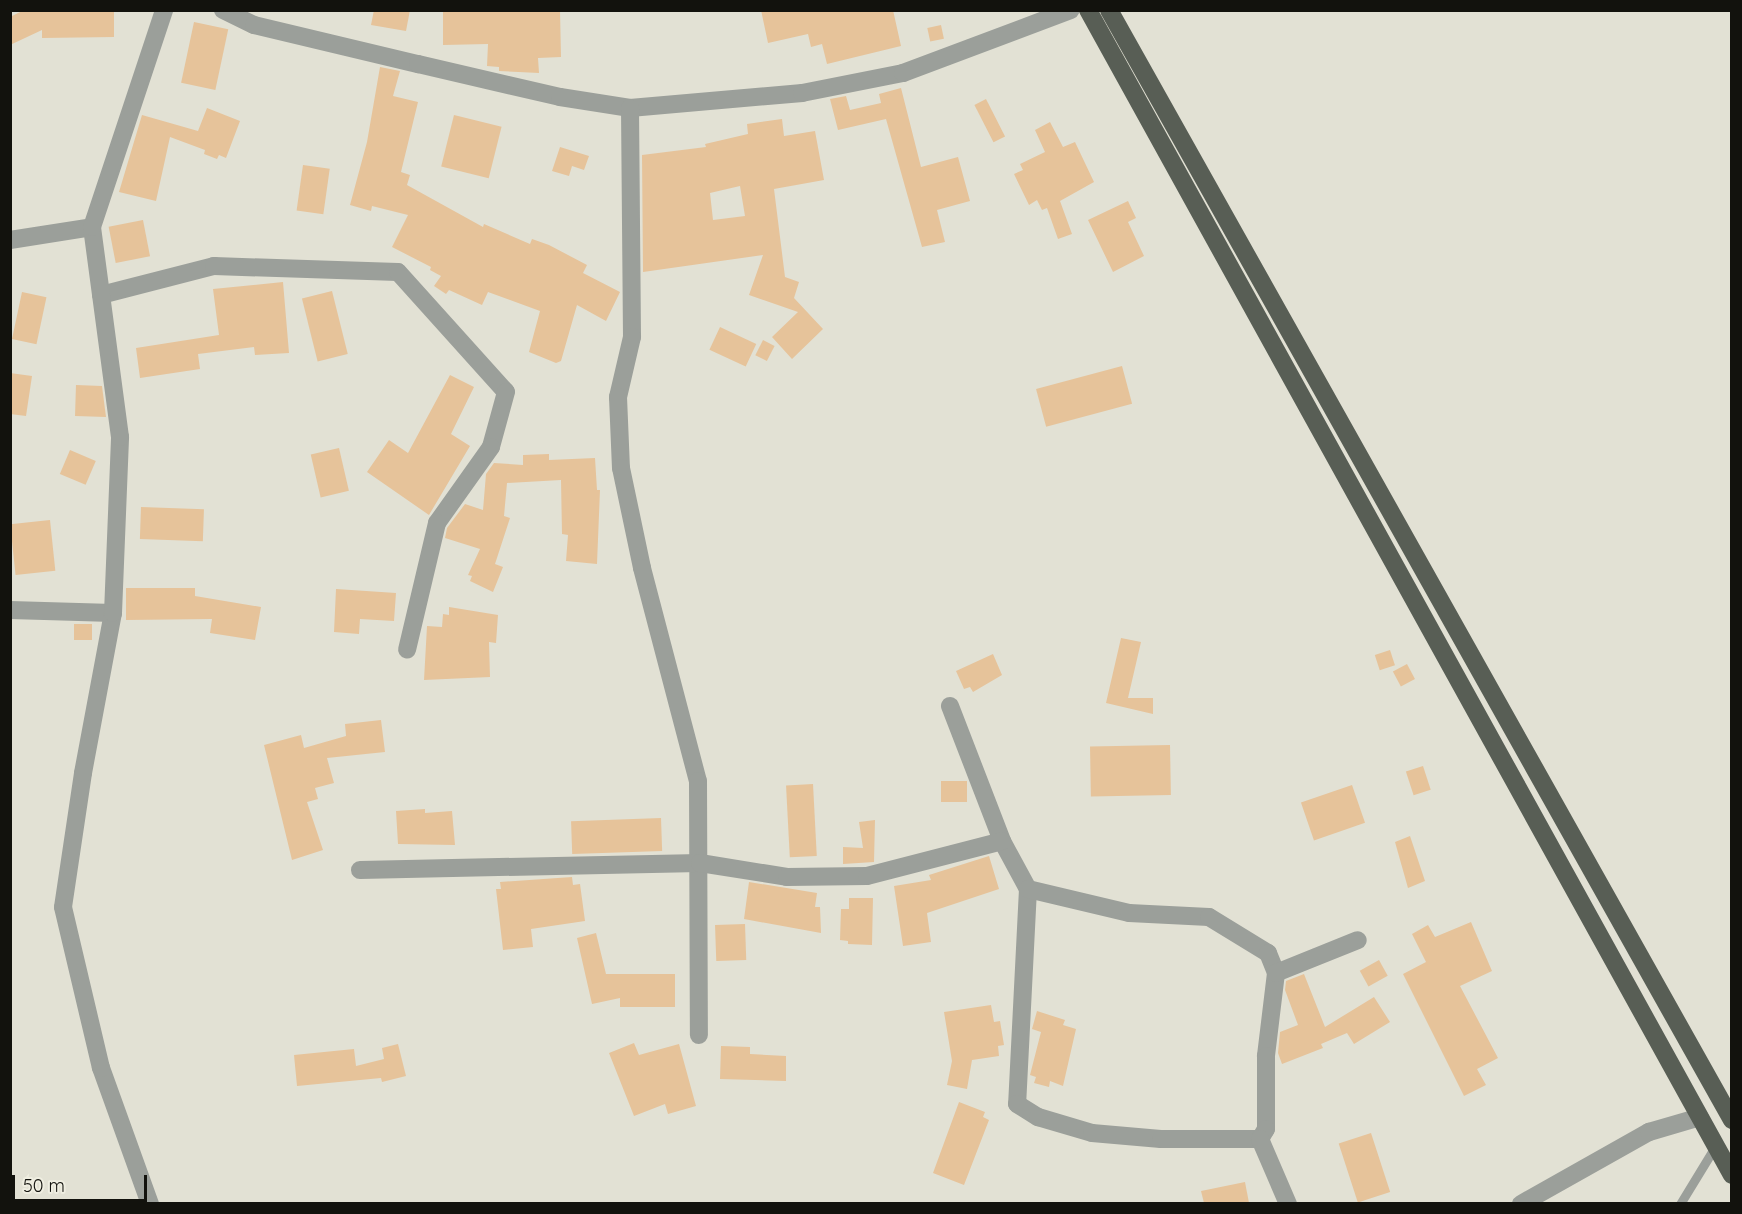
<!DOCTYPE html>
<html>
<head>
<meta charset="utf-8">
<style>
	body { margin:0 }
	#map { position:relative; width:1742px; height:1214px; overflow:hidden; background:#e2e1d4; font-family:Quicksand,sans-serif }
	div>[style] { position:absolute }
	.building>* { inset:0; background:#e6c39a; transform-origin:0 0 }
	.service>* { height:9px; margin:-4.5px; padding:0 4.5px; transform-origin:4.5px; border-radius:4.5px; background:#9b9f9a }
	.minor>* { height:18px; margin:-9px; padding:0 9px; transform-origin:9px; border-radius:9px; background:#9b9f9a }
	.trunk>* { height:18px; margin:-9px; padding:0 9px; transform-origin:9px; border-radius:9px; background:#585e55 }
	span { translate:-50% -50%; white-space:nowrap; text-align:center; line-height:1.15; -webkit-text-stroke:4.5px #efeee1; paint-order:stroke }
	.frame { position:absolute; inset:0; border:12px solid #12120d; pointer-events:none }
	.scale { position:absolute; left:12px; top:1175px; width:135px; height:27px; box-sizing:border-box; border:3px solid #12120d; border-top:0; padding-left:8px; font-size:18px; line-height:21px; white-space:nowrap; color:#12120d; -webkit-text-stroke:4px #efeee1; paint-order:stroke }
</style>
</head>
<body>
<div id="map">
	<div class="building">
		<i style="clip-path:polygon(24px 10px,114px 10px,114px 37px,42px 38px,42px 30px,10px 45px,10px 17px)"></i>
		<i style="clip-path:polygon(374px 10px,410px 10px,406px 31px,371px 25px)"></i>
		<i style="clip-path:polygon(443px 10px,560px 10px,561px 57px,538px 58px,539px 73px,499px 71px,499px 67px,487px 66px,488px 44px,443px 45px)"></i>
		<i style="clip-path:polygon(761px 10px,893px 10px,901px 46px,827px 64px,822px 44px,811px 47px,808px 34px,768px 43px)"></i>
		<i style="left:194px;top:22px;width:35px;height:62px;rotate:12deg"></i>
		<i style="left:941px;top:25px;width:14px;height:14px;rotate:78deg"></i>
		<i style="clip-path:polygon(380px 67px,400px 71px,393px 96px,418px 102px,401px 172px,410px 175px,407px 185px,483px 227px,484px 224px,530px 244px,532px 239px,549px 245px,587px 265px,583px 273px,620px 292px,606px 321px,577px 305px,561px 361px,556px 363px,529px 352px,540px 311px,488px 292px,482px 305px,449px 290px,446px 294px,434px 286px,441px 276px,430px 270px,431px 267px,392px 247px,408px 215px,372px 206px,371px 211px,350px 205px,367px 142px)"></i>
		<i style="clip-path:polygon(901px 88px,921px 167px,958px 157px,970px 201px,937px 210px,945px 242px,922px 247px,886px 119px,838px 130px,830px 99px,846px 96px,850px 110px,881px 103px,879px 94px)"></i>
		<i style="left:986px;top:99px;width:42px;height:13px;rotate:63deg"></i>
		<i style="clip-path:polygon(207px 108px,240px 121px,226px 158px,219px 155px,217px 159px,204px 154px,205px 150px,170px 137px,156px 201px,119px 192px,142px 115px,198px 131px)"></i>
		<i style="left:454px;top:115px;width:49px;height:53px;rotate:14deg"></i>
		<i style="clip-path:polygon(evenodd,782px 119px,784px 136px,815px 131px,824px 180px,774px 189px,785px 277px,799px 282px,794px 298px,823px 329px,792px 359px,772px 337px,798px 312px,749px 295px,763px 255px,643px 272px,642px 155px,706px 147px,705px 144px,748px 134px,747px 124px,782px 119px,740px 186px,745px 216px,713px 220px,710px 193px,740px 186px)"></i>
		<i style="clip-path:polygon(1050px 122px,1063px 147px,1075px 142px,1094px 182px,1060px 201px,1072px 234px,1058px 239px,1047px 208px,1042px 210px,1037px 200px,1029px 205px,1014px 174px,1023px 170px,1020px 164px,1045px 152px,1035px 130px)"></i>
		<i style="clip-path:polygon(560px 147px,589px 156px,584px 170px,572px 166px,569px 176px,552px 171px)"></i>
		<i style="left:303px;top:165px;width:27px;height:46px;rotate:8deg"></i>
		<i style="clip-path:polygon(1128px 201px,1136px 218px,1128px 222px,1144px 256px,1113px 272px,1088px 220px)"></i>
		<i style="left:143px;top:220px;width:37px;height:35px;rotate:79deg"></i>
		<i style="clip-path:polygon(283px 282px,289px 353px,255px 355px,254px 347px,198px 354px,200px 369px,140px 378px,136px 348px,219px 335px,213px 289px)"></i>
		<i style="left:332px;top:291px;width:65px;height:31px;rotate:76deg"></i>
		<i style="left:22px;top:292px;width:25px;height:48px;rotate:12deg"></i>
		<i style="left:720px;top:327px;width:40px;height:25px;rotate:25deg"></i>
		<i style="left:763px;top:340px;width:13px;height:17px;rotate:27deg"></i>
		<i style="left:1122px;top:366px;width:39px;height:89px;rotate:75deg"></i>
		<i style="clip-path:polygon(10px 373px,32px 376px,26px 416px,10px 414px)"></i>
		<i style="clip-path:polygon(450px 375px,474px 387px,451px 434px,470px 446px,429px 515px,367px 472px,389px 440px,408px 453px)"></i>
		<i style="clip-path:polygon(76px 385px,102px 386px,106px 417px,75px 416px)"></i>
		<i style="left:339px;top:448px;width:44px;height:29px;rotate:77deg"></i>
		<i style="left:70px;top:450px;width:28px;height:26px;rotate:23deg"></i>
		<i style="clip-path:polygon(549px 454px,549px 460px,595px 458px,597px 490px,600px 490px,597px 564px,566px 561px,568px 535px,562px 534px,561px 480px,507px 483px,504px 516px,510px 518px,495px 564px,503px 567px,493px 592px,470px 581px,472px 576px,468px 575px,480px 549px,445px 538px,447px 528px,465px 504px,483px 510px,486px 474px,494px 463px,523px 465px,523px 455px)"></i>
		<i style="left:141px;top:507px;width:63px;height:32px;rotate:2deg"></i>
		<i style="left:50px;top:520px;width:51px;height:40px;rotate:84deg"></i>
		<i style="clip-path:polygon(126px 588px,195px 588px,195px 596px,261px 607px,255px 640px,210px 633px,212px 619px,126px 620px)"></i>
		<i style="clip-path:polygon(336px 589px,396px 593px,394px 621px,360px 619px,359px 634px,334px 632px)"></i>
		<i style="clip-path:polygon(449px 607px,498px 615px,496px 643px,489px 642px,490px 677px,424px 680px,427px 626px,442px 627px,443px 614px,449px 615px)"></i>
		<i style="left:74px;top:624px;width:18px;height:16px"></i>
		<i style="clip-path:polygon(1121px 638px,1141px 642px,1128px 698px,1153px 698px,1153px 714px,1106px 703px)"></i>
		<i style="left:1390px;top:650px;width:16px;height:16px;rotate:72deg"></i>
		<i style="clip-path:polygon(993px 654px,1002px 675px,973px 692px,970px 687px,964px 689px,956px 671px)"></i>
		<i style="left:1407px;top:664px;width:17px;height:16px;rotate:62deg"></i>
		<i style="clip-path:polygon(381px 720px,385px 752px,327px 758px,334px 783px,315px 788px,318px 799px,307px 802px,323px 850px,292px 860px,264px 745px,301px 735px,304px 748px,346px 736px,345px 724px)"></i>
		<i style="left:1170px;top:745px;width:50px;height:80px;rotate:89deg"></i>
		<i style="left:1423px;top:766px;width:25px;height:18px;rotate:72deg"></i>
		<i style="left:941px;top:781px;width:26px;height:21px"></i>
		<i style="left:813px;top:784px;width:72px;height:27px;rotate:87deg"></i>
		<i style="left:1352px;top:785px;width:40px;height:54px;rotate:71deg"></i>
		<i style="clip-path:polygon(425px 809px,425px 813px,452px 811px,455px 845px,398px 844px,396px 811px)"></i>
		<i style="left:661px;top:818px;width:33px;height:90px;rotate:88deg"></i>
		<i style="clip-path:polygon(875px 820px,874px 862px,843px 864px,843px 847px,863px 848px,859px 822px)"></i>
		<i style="clip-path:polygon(1410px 836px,1425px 881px,1408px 888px,1395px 842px)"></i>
		<i style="clip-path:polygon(989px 856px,999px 889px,927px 913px,931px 942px,903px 946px,894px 886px,931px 880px,929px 875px)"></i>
		<i style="clip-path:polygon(572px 877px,573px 885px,580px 884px,585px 921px,531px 929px,533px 947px,503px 950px,496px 889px,501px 889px,500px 882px)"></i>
		<i style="clip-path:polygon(749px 882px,817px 893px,815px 907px,820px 907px,821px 933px,744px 919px)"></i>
		<i style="clip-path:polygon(849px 898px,873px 898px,872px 945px,848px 944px,848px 941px,840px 940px,841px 909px,849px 909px)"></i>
		<i style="clip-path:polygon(1471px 922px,1492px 971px,1460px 986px,1498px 1058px,1477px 1069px,1486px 1085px,1464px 1096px,1403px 974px,1426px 962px,1412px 934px,1428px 925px,1435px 937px)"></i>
		<i style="left:745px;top:924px;width:36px;height:30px;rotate:88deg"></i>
		<i style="clip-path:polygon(596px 933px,606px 974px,675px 974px,675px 1007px,620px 1007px,620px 998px,592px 1004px,577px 938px)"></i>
		<i style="left:1379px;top:960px;width:18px;height:22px;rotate:61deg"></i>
		<i style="clip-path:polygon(1304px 974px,1325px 1027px,1374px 997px,1390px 1022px,1354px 1044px,1347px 1033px,1321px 1044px,1323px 1048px,1282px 1064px,1278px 1053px,1280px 1032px,1298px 1025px,1285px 990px,1286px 981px)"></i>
		<i style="clip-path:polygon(991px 1005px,994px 1022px,1000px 1021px,1004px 1045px,998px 1046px,999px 1056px,972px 1060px,967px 1089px,947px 1085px,952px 1061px,944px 1012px)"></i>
		<i style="clip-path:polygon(1037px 1011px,1065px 1020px,1063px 1025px,1076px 1029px,1063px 1086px,1050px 1081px,1049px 1087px,1034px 1083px,1036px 1077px,1030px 1075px,1041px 1032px,1032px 1029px)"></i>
		<i style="clip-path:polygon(634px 1043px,639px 1055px,679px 1044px,696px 1106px,668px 1114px,665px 1104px,634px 1116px,609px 1053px)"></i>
		<i style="clip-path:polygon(398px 1044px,406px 1076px,382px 1082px,381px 1078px,297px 1086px,294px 1055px,354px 1049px,356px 1066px,384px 1059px,382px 1048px)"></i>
		<i style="clip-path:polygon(721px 1046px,750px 1047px,750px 1054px,786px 1056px,786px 1081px,720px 1079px)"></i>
		<i style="clip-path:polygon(959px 1102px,985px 1112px,983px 1117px,989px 1120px,964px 1185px,933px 1173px)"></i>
		<i style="left:1371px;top:1133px;width:62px;height:34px;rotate:72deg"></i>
		<i style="clip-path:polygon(1245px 1182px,1249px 1203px,1204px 1203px,1201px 1191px)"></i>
	</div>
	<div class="service">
		<i style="left:1680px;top:1204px;width:69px;rotate:-58.6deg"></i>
	</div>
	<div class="minor">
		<i style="left:223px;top:10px;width:34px;rotate:26deg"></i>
		<i style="left:254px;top:25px;width:169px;rotate:13.4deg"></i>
		<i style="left:418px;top:64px;width:146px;rotate:13.1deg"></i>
		<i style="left:560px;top:97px;width:71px;rotate:8.9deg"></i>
		<i style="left:630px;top:108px;width:173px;rotate:-5deg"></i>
		<i style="left:802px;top:93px;width:103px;rotate:-11.2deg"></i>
		<i style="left:903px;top:73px;width:179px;rotate:-20.6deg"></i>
		<i style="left:630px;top:108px;width:229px;rotate:89.5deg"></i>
		<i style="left:632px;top:337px;width:62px;rotate:103.1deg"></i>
		<i style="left:618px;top:397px;width:71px;rotate:87.6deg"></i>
		<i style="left:621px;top:468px;width:102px;rotate:78.1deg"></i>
		<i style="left:642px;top:568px;width:220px;rotate:75.3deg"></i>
		<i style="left:698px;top:781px;width:254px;rotate:89.8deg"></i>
		<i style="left:10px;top:240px;width:83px;rotate:-9deg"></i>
		<i style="left:101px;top:295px;width:117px;rotate:-14.4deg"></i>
		<i style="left:214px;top:266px;width:184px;rotate:1.9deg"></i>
		<i style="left:398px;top:272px;width:161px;rotate:48deg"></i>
		<i style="left:506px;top:392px;width:57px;rotate:105.3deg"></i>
		<i style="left:491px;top:447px;width:93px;rotate:125.4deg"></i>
		<i style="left:437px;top:523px;width:130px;rotate:103.3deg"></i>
		<i style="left:10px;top:610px;width:103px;rotate:1.7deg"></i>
		<i style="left:950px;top:706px;width:145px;rotate:68.9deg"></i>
		<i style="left:1002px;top:841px;width:55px;rotate:61.6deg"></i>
		<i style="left:1028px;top:889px;width:215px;rotate:92.9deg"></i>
		<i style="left:1017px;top:1104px;width:25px;rotate:32deg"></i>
		<i style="left:1038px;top:1117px;width:56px;rotate:16.5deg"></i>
		<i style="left:1092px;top:1133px;width:69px;rotate:5deg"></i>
		<i style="left:1161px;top:1139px;width:99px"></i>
		<i style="left:360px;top:870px;width:340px;rotate:-1.2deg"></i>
		<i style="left:700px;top:863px;width:88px;rotate:9.1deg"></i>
		<i style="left:787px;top:877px;width:80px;rotate:-0.7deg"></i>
		<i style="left:867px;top:876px;width:139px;rotate:-14.5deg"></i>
		<i style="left:1028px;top:889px;width:104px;rotate:13.4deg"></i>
		<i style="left:1129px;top:913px;width:80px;rotate:2.9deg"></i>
		<i style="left:1209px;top:917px;width:69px;rotate:31.4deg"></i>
		<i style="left:1268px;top:953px;width:22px;rotate:68deg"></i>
		<i style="left:1276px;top:973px;width:84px;rotate:96.9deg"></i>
		<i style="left:1266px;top:1056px;width:73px;rotate:90deg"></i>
		<i style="left:1266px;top:1129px;width:12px;rotate:121deg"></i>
		<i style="left:1260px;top:1139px;width:71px;rotate:66.7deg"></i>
		<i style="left:1276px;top:973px;width:88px;rotate:-21.9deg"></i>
		<i style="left:150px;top:1204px;width:145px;rotate:-109.8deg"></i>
		<i style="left:101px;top:1068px;width:165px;rotate:-103.3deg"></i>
		<i style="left:63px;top:907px;width:135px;rotate:-81.5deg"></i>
		<i style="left:83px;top:773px;width:163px;rotate:-79.4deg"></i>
		<i style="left:113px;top:613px;width:176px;rotate:-87.7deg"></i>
		<i style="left:120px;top:437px;width:212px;rotate:-97.6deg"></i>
		<i style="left:92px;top:227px;width:229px;rotate:-71.6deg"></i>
		<i style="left:1521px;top:1204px;width:147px;rotate:-29.4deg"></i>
		<i style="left:1649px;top:1132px;width:53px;rotate:-16.4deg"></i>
	</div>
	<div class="trunk">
		<i style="left:1088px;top:10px;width:1331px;rotate:61.07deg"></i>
		<i style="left:1109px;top:10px;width:1273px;rotate:60.7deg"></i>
	</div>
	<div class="frame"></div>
	<div class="scale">50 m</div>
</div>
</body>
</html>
